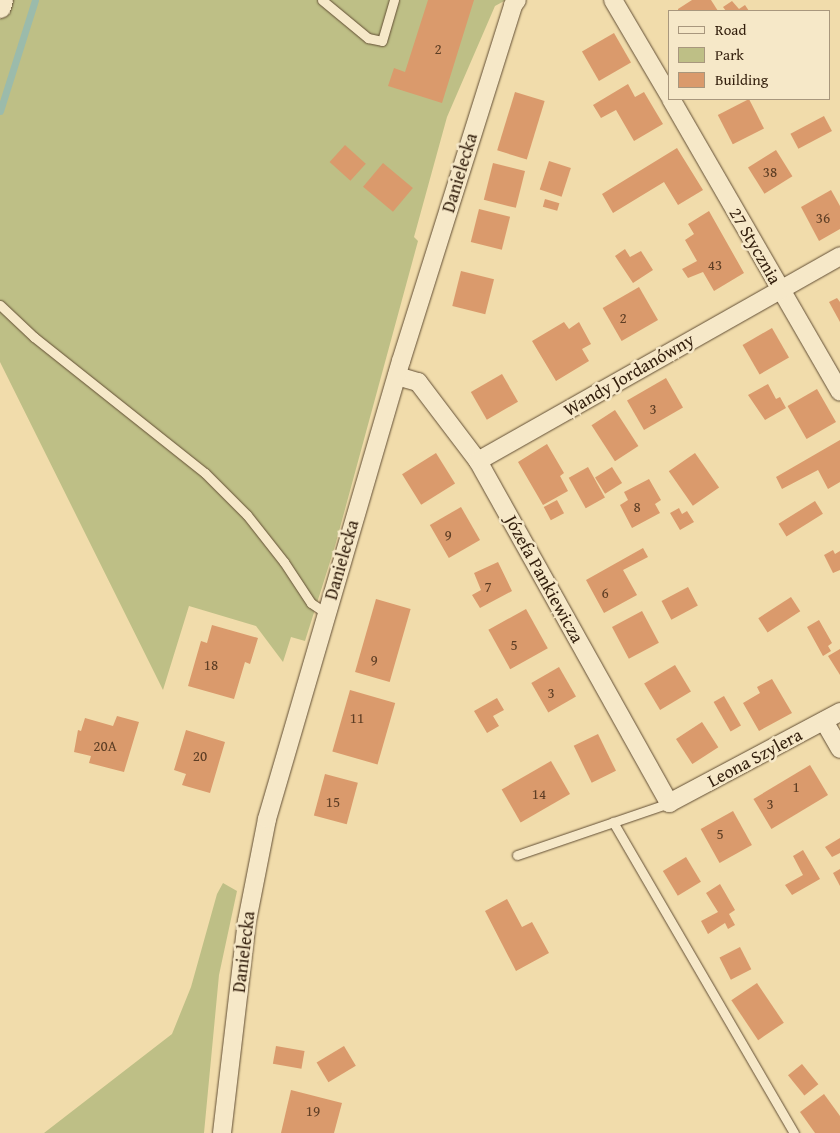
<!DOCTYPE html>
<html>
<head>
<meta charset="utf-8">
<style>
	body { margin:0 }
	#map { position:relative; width:840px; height:1133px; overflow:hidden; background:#f1dcab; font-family:"Gentium Book Plus",serif }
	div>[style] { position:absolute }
	.green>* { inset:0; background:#bebf86 }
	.stream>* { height:7px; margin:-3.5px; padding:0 3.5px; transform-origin:3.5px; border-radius:3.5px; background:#9bbbab }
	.building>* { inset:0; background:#da9a6c; transform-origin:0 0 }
	.roads { filter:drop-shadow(0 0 1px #624e34) drop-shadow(0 0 1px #624e34) }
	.service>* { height:9px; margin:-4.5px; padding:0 4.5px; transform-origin:4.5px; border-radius:4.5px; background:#f6e8c8 }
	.minor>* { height:18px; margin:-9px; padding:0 9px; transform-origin:9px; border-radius:9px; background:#f6e8c8 }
	.tertiary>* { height:22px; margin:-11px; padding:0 11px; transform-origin:11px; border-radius:11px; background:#f6e8c8 }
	span { translate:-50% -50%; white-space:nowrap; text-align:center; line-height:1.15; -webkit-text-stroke:5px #f6e8c8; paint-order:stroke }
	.number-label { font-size:15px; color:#5c3d24 }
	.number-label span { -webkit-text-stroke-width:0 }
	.street-label { font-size:18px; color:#321e0c }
	.legend { position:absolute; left:668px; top:10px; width:162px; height:90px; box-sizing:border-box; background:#f6e8c8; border:1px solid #a8977d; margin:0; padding:6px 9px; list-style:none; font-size:15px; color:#321e0c }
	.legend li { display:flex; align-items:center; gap:10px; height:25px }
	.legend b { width:25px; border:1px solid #a8977d }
</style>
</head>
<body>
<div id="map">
	<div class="green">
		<i style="clip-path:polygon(0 0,506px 0,495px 6px,447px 117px,414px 237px,418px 241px,335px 546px,305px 641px,291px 637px,283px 662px,256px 626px,189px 606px,163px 690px,0 362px)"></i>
		<i style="clip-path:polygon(223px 883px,237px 891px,219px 975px,204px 1133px,44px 1133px,172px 1034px,191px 987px,217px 894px)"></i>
	</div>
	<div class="stream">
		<i style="left:0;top:111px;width:116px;rotate:-72.5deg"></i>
	</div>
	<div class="building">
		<i style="clip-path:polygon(428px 0,474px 0,442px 103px,388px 86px,394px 68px,405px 72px)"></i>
		<i style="clip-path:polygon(692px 0,711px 0,718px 11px,678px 11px,678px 9px)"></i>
		<i style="clip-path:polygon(732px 1px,739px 9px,745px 5px,749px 11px,726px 11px,723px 7px)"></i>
		<i style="left:614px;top:33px;width:34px;height:37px;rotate:60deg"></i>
		<i style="clip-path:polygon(628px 84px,635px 97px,644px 92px,663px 124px,634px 141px,616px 110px,601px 118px,593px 105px)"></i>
		<i style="left:515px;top:92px;width:31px;height:61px;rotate:17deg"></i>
		<i style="left:749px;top:99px;width:33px;height:35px;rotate:63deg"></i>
		<i style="left:824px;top:116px;width:17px;height:38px;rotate:62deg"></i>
		<i style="left:345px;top:145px;width:28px;height:23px;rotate:42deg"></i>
		<i style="clip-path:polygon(677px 148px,703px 190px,678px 205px,664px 182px,613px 213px,602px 194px)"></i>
		<i style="left:776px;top:150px;width:31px;height:33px;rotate:58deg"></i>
		<i style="left:549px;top:161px;width:23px;height:30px;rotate:18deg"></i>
		<i style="left:383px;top:163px;width:39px;height:31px;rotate:40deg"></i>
		<i style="left:493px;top:163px;width:33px;height:38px;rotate:14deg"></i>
		<i style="clip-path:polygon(831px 190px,840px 206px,840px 229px,819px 241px,801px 207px)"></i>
		<i style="left:545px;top:199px;width:15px;height:8px;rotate:16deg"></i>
		<i style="left:479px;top:209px;width:32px;height:34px;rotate:14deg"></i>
		<i style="clip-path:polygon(709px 211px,744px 273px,714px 291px,703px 272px,688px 278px,682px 269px,697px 261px,685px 240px,694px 234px,688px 224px)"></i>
		<i style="clip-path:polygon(625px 249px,630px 257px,641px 251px,653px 270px,633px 283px,615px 256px)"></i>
		<i style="left:461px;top:271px;width:34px;height:36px;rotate:14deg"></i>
		<i style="left:639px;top:287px;width:38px;height:42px;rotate:60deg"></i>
		<i style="clip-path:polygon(837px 298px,840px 302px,840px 322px,829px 302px)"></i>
		<i style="clip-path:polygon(564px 322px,569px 329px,579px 322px,591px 344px,582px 349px,589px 361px,556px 381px,532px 341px)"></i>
		<i style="left:772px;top:328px;width:34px;height:34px;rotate:60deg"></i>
		<i style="left:502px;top:374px;width:32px;height:36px;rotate:60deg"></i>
		<i style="left:666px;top:378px;width:34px;height:45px;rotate:60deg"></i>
		<i style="clip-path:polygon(768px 384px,776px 399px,780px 397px,786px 408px,765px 420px,748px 395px)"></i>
		<i style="left:817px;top:389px;width:38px;height:34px;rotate:60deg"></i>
		<i style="left:615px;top:410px;width:43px;height:28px;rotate:57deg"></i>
		<i style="clip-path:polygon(840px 440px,840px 482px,828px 489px,818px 470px,782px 489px,776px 477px)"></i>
		<i style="clip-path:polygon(547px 444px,564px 473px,560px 476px,568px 491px,543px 505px,518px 462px)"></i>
		<i style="left:436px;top:453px;width:36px;height:40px;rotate:58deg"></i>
		<i style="left:695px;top:453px;width:42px;height:32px;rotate:55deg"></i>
		<i style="left:588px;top:467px;width:35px;height:22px;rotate:61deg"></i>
		<i style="left:612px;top:467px;width:19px;height:20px;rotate:58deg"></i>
		<i style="clip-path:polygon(649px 479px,661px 500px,655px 504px,660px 513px,632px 528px,620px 505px,628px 500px,624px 492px)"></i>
		<i style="left:557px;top:500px;width:15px;height:15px;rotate:62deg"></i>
		<i style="left:815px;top:501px;width:15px;height:43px;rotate:58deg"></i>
		<i style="left:461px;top:507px;width:38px;height:36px;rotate:60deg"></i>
		<i style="clip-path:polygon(679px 508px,682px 514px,687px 511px,694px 522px,680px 530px,670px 513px)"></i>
		<i style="clip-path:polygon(643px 548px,648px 557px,623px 570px,637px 595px,604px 613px,586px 580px)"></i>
		<i style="clip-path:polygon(833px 550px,835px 554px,840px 551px,840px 570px,833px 573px,824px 555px)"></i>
		<i style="clip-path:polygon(498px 562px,512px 591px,480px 608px,472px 595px,481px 590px,474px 573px)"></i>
		<i style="left:688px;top:587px;width:21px;height:30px;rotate:62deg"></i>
		<i style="left:791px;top:597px;width:17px;height:39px;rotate:57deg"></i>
		<i style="left:376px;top:599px;width:36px;height:76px;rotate:16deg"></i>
		<i style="left:526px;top:609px;width:45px;height:43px;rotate:61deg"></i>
		<i style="left:642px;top:611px;width:36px;height:34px;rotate:62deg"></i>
		<i style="clip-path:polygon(819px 620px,832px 643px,828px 646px,831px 651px,823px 656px,807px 627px)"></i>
		<i style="clip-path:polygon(212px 625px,258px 638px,250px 664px,245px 662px,234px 699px,188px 686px,201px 641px,207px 643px)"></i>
		<i style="clip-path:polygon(840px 649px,840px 675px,828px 656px)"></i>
		<i style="left:675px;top:665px;width:31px;height:36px;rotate:59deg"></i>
		<i style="left:559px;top:667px;width:34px;height:32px;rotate:60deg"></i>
		<i style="clip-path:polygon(772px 679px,792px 713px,759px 731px,743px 703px,760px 693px,757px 687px)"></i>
		<i style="left:350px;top:690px;width:47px;height:64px;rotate:16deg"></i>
		<i style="left:724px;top:696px;width:34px;height:12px;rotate:60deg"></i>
		<i style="clip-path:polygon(497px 698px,504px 710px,493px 716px,499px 726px,487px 733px,474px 711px)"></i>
		<i style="clip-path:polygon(117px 716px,139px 722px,124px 772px,89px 763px,91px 756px,74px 752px,78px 730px,81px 731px,85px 718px,113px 726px)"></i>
		<i style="left:702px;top:722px;width:30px;height:31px;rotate:57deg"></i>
		<i style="clip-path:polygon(186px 730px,225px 742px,210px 793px,182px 785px,186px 774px,174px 770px)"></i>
		<i style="left:598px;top:734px;width:41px;height:27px;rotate:64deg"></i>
		<i style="left:551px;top:761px;width:38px;height:57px;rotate:60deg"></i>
		<i style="left:810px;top:765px;width:35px;height:66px;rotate:59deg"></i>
		<i style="left:325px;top:774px;width:34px;height:43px;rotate:15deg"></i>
		<i style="left:733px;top:811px;width:39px;height:37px;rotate:61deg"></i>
		<i style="clip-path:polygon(840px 838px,840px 853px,832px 857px,825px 847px)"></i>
		<i style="clip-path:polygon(803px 850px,820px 879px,792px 895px,785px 885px,803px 875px,793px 856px)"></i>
		<i style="left:686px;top:857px;width:29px;height:27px;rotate:59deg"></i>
		<i style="clip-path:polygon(840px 869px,840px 886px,833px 873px)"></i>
		<i style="clip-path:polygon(720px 884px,735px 910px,729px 914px,735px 925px,728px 929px,725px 923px,708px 934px,701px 921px,718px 912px,706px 893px)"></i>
		<i style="clip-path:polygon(507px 899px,522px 927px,532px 922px,549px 953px,516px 971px,485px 911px)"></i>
		<i style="left:740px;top:947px;width:25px;height:23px;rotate:63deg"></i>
		<i style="left:757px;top:983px;width:48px;height:31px;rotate:56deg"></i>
		<i style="left:276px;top:1046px;width:29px;height:18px;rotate:10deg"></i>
		<i style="left:344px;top:1046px;width:23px;height:32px;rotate:59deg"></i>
		<i style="left:802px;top:1064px;width:26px;height:18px;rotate:51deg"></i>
		<i style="clip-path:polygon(291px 1090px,342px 1103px,334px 1133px,281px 1133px)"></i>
		<i style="clip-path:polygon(824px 1094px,840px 1116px,840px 1133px,815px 1133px,800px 1112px)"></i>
	</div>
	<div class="roads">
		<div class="service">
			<i style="left:322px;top:0;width:60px;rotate:39.6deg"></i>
			<i style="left:368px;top:38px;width:14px;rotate:12deg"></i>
			<i style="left:382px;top:41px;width:43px;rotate:-73.7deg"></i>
			<i style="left:0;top:305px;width:47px;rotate:43.3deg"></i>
			<i style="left:34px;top:337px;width:218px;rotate:38.5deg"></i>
			<i style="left:205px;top:473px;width:59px;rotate:45deg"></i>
			<i style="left:247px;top:515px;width:60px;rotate:51.8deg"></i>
			<i style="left:284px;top:562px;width:49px;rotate:56.6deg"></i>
			<i style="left:311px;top:603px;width:18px;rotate:34deg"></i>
			<i style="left:613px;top:822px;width:360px;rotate:59.8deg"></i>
			<i style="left:517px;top:855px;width:161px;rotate:-18.9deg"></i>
		</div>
		<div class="minor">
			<i style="left:613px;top:0;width:110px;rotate:59.5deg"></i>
			<i style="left:671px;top:99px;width:338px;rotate:60deg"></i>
			<i style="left:397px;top:376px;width:22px;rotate:16deg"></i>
			<i style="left:418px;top:382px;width:99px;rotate:52.8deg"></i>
			<i style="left:478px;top:461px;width:392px;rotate:60.8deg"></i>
			<i style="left:669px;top:803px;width:194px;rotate:-28deg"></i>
			<i style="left:478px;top:461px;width:416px;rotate:-29.5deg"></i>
			<i style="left:824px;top:721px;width:32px;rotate:60deg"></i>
			<i style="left:222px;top:1133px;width:213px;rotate:-83.3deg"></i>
			<i style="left:247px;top:921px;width:104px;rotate:-78.9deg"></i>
			<i style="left:267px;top:819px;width:477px;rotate:-73.7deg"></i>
			<i style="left:401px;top:361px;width:373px;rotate:-72.5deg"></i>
			<i style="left:513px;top:5px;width:6px;rotate:-51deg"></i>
		</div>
		<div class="tertiary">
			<i style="left:0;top:7px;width:7px;rotate:-74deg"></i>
		</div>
	</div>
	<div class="number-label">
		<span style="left:438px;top:49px">2</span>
		<span style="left:770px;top:172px">38</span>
		<span style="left:823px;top:218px">36</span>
		<span style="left:715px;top:265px">43</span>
		<span style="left:623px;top:318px">2</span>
		<span style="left:653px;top:409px">3</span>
		<span style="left:637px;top:507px">8</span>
		<span style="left:448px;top:535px">9</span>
		<span style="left:488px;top:587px">7</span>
		<span style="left:605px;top:593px">6</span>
		<span style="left:514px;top:645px">5</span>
		<span style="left:374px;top:660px">9</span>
		<span style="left:211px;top:665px">18</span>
		<span style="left:551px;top:693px">3</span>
		<span style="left:357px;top:718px">11</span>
		<span style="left:105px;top:746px">20A</span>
		<span style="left:200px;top:756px">20</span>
		<span style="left:796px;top:787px">1</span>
		<span style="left:539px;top:794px">14</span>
		<span style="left:333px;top:802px">15</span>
		<span style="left:770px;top:804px">3</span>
		<span style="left:720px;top:834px">5</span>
		<span style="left:313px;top:1111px">19</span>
	</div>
	<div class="street-label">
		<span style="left:460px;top:173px;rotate:-73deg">Danielecka</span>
		<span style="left:755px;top:246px;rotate:60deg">27 Stycznia</span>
		<span style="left:629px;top:375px;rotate:-30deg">Wandy Jordanówny</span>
		<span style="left:342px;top:560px;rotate:-74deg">Danielecka</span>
		<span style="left:544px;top:579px;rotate:61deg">Józefa Pankiewicza</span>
		<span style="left:755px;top:758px;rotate:-28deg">Leona Szylera</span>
		<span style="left:244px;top:952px;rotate:-83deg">Danielecka</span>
	</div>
	<ul class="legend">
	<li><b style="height:6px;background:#f6e8c8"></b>Road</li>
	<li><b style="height:14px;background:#bebf86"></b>Park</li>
	<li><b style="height:14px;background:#da9a6c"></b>Building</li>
	</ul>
</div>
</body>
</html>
